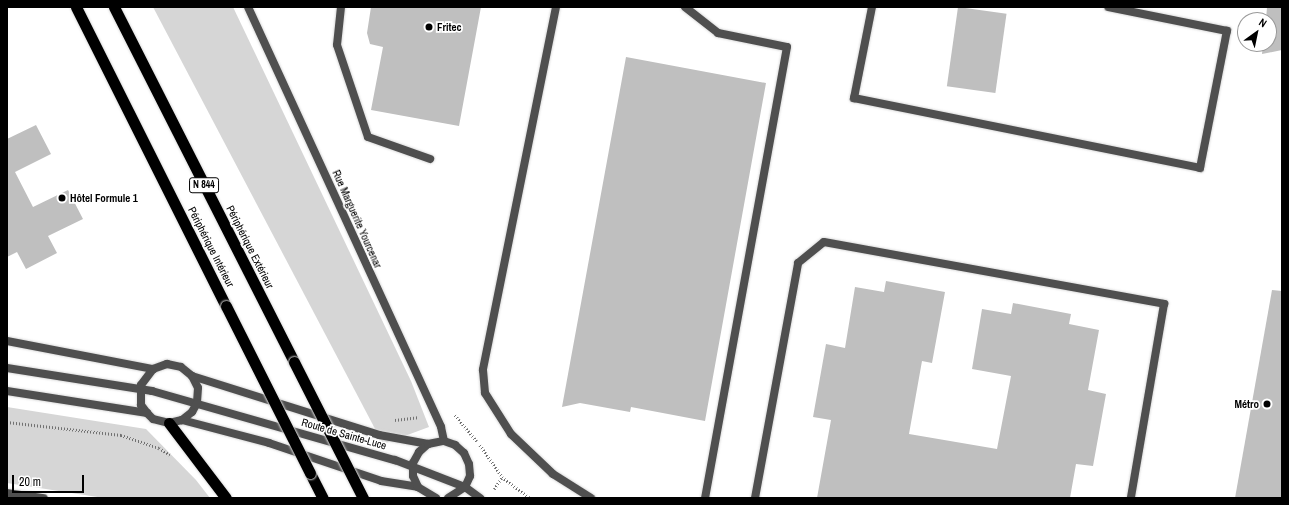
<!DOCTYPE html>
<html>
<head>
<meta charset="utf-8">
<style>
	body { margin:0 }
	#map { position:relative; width:1289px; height:505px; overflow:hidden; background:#fff; font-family:"Archivo Narrow",sans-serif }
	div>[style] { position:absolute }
	.green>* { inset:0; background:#d6d6d6 }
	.building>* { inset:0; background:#bfbfbf; transform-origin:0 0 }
	.path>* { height:2.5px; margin-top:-1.25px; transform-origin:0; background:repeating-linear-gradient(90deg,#717171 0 1px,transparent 0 3px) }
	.roads { filter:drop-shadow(0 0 1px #dbdbdb) drop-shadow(0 0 1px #dbdbdb) }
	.service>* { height:8px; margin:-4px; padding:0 4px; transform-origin:4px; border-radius:4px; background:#4f4f4f }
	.minor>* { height:8px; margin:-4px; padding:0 4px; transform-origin:4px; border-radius:4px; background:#4f4f4f }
	.tertiary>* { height:8px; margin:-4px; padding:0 4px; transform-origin:4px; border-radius:4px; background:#4f4f4f }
	.trunk>* { height:11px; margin:-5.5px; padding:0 5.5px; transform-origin:5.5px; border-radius:5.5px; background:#000 }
	.bridges { filter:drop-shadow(0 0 1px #dbdbdb) drop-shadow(0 0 1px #dbdbdb) }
	.trunk-bridge>* { height:11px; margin:-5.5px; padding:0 5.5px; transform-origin:5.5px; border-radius:5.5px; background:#000 }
	.dots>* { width:11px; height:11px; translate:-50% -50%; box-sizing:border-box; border:2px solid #fff; border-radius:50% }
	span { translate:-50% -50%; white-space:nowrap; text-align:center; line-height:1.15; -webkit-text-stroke:3.5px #fff; paint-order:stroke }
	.shield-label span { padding:1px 3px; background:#fff; border:1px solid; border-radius:3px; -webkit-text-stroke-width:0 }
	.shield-label { font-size:10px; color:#000; font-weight:700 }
	.poi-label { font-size:11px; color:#000; font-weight:700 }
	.left { translate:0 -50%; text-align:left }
	.right { translate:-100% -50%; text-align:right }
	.street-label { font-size:11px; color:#000 }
	.frame { position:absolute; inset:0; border:8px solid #000; pointer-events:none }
	.north { position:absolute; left:1237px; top:12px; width:40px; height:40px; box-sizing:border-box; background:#fff; border:1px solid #999; border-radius:50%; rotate:33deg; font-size:11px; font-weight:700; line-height:16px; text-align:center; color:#000 }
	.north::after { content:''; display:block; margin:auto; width:14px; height:18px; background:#000; clip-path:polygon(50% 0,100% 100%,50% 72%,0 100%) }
	.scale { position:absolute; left:12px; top:475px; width:72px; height:18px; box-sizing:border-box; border:2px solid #000; border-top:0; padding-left:5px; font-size:12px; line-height:14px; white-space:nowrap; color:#000; -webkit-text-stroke:3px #fff; paint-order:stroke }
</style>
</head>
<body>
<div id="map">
	<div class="green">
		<i style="clip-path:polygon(153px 7px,233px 7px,411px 381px,429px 427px,383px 444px)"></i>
		<i style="clip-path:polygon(7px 407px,146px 429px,196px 480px,210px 498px,104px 498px,7px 483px)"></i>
	</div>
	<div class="building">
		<i style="clip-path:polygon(371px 7px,481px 7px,459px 126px,371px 110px,383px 47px,370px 44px,367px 33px)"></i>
		<i style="left:958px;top:7px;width:49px;height:80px;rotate:8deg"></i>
		<i style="clip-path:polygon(1267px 7px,1282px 7px,1282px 50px,1262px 54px,1263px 44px,1269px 44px,1269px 20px,1266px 20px)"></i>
		<i style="clip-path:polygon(626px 57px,766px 83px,705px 421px,631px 407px,630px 412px,580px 403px,562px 407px)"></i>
		<i style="clip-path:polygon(36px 125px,51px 154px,15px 172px,33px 207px,68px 190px,83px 219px,48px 236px,57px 253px,26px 269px,17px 252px,7px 257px,7px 139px)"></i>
		<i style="clip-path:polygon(886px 281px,945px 292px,932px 363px,922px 361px,909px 434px,997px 449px,1011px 376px,972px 369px,982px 309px,1011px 314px,1013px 303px,1071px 314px,1069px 324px,1099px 330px,1088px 390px,1106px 394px,1093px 466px,1076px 464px,1070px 498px,817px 498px,831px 420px,813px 417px,826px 344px,845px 348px,855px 287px,884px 292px)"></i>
		<i style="clip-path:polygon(1272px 290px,1282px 291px,1282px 498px,1235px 498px)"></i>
	</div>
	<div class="path">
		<i style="left:455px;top:415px;width:34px;rotate:50deg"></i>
		<i style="left:395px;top:420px;width:23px;rotate:-7deg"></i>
		<i style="left:7px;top:422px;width:115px;rotate:6.5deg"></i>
		<i style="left:121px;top:435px;width:40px;rotate:18.9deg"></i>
		<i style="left:159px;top:448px;width:13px;rotate:32deg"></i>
		<i style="left:480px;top:445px;width:39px;rotate:55deg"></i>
		<i style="left:502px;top:477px;width:35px;rotate:37deg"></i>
		<i style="left:494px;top:489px;width:14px;rotate:-56deg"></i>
	</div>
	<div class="roads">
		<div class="service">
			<i style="left:341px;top:7px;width:38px;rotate:96deg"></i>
			<i style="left:337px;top:45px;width:97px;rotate:71.4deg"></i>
			<i style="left:368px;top:137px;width:66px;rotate:19.5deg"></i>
			<i style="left:556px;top:7px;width:370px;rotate:101.4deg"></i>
			<i style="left:483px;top:370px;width:23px;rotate:85deg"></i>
			<i style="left:485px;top:393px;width:49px;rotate:57.6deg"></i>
			<i style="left:511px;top:434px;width:58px;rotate:43.6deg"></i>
			<i style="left:553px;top:474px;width:45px;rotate:32.3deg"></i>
			<i style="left:685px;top:7px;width:42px;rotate:38.2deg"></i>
			<i style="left:718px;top:33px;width:70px;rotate:11.5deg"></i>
			<i style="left:787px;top:47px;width:458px;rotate:100.3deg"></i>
			<i style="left:872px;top:7px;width:93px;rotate:101.2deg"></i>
			<i style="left:854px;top:98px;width:353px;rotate:11.4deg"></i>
			<i style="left:1200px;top:168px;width:140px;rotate:-78.9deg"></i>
			<i style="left:1227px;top:31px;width:121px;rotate:-168.6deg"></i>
			<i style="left:7px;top:368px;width:147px;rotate:9deg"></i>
			<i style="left:152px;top:391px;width:253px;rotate:15.9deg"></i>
			<i style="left:395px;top:460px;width:75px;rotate:21.1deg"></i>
			<i style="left:755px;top:498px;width:239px;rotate:-79.6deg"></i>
			<i style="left:798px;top:263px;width:33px;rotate:-39deg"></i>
			<i style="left:824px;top:242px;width:346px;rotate:10.3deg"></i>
			<i style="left:1164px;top:304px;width:197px;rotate:99.7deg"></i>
		</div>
		<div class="minor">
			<i style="left:7px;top:493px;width:37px;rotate:8deg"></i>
		</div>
		<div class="tertiary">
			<i style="left:248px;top:7px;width:462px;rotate:65.3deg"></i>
			<i style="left:441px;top:427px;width:14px;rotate:78deg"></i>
			<i style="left:7px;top:341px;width:149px;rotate:10.9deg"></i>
			<i style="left:192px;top:376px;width:13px;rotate:63deg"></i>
			<i style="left:198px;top:388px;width:15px;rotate:94deg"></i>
			<i style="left:197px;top:403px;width:10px;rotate:119deg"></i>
			<i style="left:192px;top:412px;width:13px;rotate:141deg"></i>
			<i style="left:182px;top:420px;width:13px;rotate:167deg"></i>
			<i style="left:169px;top:423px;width:16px;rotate:-166deg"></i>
			<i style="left:153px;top:419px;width:8px;rotate:-135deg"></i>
			<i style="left:147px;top:413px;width:10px;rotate:-127deg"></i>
			<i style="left:141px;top:405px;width:20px;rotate:-90deg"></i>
			<i style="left:141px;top:385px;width:20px;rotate:-53deg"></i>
			<i style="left:153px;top:369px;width:15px;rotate:-20deg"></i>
			<i style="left:167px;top:364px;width:14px;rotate:12deg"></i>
			<i style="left:181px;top:367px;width:14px;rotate:39deg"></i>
			<i style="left:192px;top:376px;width:196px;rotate:17.5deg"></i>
			<i style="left:379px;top:435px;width:50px;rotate:10.4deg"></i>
			<i style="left:7px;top:391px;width:142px;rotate:8.9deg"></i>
			<i style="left:182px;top:420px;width:90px;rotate:14.8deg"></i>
			<i style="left:269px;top:443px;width:118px;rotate:18.7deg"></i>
			<i style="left:381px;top:481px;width:37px;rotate:9deg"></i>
			<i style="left:465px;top:487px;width:19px;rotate:36deg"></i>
			<i style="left:436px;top:498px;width:21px;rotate:-149deg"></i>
			<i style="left:418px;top:487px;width:12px;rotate:-114deg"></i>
			<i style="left:413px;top:476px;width:13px;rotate:-90deg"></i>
			<i style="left:413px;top:463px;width:13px;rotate:-61deg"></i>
			<i style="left:419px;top:452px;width:12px;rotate:-42deg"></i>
			<i style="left:428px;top:444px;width:16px;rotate:-11deg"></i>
			<i style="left:444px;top:441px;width:12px;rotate:20deg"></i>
			<i style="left:455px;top:445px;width:12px;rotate:42deg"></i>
			<i style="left:464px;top:453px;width:12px;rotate:66deg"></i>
			<i style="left:469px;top:464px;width:12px;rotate:85deg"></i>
			<i style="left:470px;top:476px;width:12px;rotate:114deg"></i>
			<i style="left:465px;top:487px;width:20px;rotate:147deg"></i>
		</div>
		<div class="trunk">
			<i style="left:76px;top:7px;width:335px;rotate:63.4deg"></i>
			<i style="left:114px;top:7px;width:398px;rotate:63.1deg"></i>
			<i style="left:169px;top:423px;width:94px;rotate:52.8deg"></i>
			<i style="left:310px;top:473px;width:28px;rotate:63deg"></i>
		</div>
	</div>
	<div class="bridges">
		<div class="trunk-bridge">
			<i style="left:226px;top:306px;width:187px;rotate:63.3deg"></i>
			<i style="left:294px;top:362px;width:153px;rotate:63.1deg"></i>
		</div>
	</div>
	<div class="dots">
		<i style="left:429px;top:27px;background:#000"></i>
		<i style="left:62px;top:198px;background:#000"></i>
		<i style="left:1267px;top:404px;background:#000"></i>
	</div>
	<div class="shield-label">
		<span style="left:204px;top:185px">N 844</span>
	</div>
	<div class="poi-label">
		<span class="left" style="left:437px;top:27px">Fritec</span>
		<span class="left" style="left:70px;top:198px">Hôtel Formule 1</span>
		<span class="right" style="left:1259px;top:404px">Métro</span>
	</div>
	<div class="street-label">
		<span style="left:357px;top:219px;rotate:66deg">Rue Marguerite Yourcenar</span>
		<span style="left:211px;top:247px;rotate:63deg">Périphérique Intérieur</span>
		<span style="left:250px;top:247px;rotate:63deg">Périphérique Extérieur</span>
		<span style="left:344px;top:434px;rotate:16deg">Route de Sainte-Luce</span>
	</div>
	<div class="frame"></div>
	<div class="north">N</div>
	<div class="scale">20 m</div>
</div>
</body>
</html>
